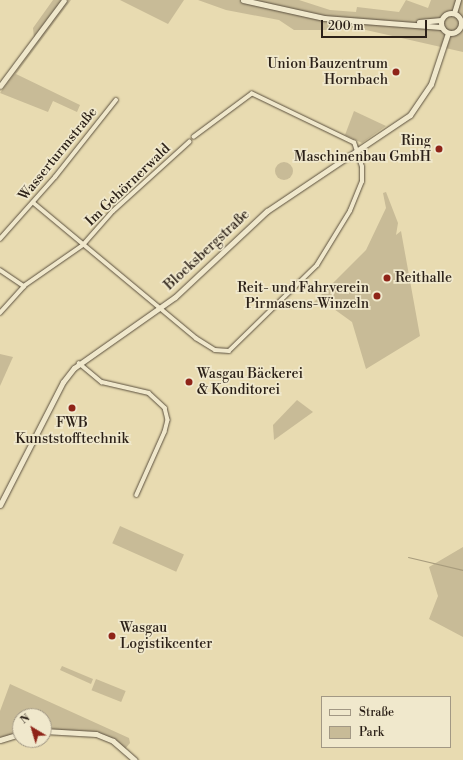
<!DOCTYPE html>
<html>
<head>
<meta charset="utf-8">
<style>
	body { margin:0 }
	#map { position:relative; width:463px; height:760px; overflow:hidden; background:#e8dbb1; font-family:"Libre Bodoni",serif }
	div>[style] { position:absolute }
	.green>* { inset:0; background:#c8bb97; transform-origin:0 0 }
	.round { border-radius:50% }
	.stream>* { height:1px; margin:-0.5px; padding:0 0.5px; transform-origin:0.5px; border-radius:0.5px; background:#a89c7d }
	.roads { filter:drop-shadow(0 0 1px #5b503e) drop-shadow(0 0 1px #5b503e) }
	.street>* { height:3.5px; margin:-1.75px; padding:0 1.75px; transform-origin:1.75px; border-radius:1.75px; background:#f0e8cc }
	.secondary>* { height:5px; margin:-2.5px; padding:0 2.5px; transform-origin:2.5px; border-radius:2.5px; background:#f0e8cc }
	.secondary>.ring { margin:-2.5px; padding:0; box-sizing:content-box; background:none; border:5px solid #f0e8cc; border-radius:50% }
	.dots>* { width:11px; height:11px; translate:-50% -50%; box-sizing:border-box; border:2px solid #f0e8cc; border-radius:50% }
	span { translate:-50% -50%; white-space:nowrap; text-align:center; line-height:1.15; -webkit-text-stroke:3.5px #f0e8cc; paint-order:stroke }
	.poi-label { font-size:14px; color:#2c2118 }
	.right { translate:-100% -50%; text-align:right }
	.left { translate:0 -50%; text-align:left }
	.street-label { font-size:14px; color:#2c2118 }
	.legend { position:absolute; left:321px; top:696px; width:130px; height:52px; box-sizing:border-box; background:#f0e8cc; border:1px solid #a29884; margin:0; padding:5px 7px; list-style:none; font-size:12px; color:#2c2118 }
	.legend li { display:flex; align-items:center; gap:8px; height:20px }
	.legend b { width:20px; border:1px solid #a29884 }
	.north { position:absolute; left:12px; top:708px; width:40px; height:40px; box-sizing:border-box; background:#f0e8cc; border:1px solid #a29884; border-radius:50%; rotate:322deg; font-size:11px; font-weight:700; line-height:16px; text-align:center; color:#2c2118 }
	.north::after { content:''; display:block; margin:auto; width:14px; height:18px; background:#8f2418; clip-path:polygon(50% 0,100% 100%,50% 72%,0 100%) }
	.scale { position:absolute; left:321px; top:20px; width:106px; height:18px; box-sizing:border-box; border:2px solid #2c2118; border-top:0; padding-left:5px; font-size:12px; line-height:14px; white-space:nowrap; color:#2c2118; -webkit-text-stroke:3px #f0e8cc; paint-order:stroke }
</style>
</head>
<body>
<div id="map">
	<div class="green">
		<i style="clip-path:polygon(53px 0,71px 0,16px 74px,80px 105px,77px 112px,53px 101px,48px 112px,0 93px,38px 41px,34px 38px,33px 28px)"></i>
		<i style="clip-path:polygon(120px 0,184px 0,168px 24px)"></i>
		<i style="clip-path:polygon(198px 0,299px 0,330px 10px,356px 12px,357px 7px,399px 12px,406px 0,428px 8px,431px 0,463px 0,463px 52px,366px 30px,294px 30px,279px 20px,226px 10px)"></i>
		<i style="clip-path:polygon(354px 111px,386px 126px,362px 143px,345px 135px)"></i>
		<i class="round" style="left:275px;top:162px;width:18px;height:18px"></i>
		<i style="clip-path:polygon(386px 192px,398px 223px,396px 235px,401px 231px,420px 336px,366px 369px,352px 322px,327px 304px,313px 303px,366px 250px,386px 208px,383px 193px)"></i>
		<i style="clip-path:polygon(0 354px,13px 357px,0 386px)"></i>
		<i style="clip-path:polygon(297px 400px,313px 412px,274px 440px,273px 425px)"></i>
		<i style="left:120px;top:526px;width:70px;height:19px;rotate:24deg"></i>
		<i style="clip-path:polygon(463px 547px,463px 637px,429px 619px,438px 596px,429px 567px)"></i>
		<i style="clip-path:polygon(62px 666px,93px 679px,91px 684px,60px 670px)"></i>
		<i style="left:96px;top:679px;width:32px;height:12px;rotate:22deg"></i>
		<i style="clip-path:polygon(10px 684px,129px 738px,130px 743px,125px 749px,96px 734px,44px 731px,44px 716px,20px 716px,20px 734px,0 740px,0 711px)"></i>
	</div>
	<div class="stream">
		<i style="left:408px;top:557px;width:57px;rotate:13.3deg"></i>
	</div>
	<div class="roads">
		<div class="street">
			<i style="left:34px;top:203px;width:211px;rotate:39.8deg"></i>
			<i style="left:196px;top:338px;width:22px;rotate:32deg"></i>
			<i style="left:215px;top:350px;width:14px;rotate:4deg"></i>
			<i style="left:229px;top:351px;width:123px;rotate:-44.3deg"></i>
			<i style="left:317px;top:265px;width:63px;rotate:-58.6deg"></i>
			<i style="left:350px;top:211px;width:31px;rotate:-68deg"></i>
			<i style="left:362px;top:182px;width:15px;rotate:-90deg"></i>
			<i style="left:362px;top:167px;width:25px;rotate:-108deg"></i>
			<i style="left:354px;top:143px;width:113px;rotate:-154.3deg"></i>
			<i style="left:252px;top:94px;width:72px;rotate:143.4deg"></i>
			<i style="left:0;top:239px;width:83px;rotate:-48.4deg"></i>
			<i style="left:55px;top:177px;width:98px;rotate:-51.6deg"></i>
			<i style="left:0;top:270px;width:29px;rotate:34deg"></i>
			<i style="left:0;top:313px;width:36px;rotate:-48deg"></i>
			<i style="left:24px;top:286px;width:72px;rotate:-34.8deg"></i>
			<i style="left:83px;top:245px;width:45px;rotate:-48.6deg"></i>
			<i style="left:113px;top:211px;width:103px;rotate:-42.2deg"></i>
			<i style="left:79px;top:363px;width:30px;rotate:40deg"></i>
			<i style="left:102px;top:382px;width:48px;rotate:13.2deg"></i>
			<i style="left:149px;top:393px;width:22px;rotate:43deg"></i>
			<i style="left:165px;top:408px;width:12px;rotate:76deg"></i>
			<i style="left:168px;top:420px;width:12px;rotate:104deg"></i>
			<i style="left:165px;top:432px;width:69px;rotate:114deg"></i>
		</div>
		<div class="secondary">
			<i style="left:243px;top:0;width:83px;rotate:12.5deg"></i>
			<i style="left:324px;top:18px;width:117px;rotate:4.4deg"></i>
			<i class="ring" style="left:441px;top:13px;width:15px;height:15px"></i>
			<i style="left:454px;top:13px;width:14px;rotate:-73deg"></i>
			<i style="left:419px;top:22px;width:22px;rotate:-5deg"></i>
			<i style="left:0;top:86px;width:107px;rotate:-53.3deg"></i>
			<i style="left:0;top:505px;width:138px;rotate:-62.9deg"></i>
			<i style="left:63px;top:382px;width:18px;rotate:-52deg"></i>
			<i style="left:74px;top:368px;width:123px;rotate:-35.1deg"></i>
			<i style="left:175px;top:297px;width:126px;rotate:-43.1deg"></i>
			<i style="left:267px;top:211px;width:172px;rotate:-33.9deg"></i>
			<i style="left:410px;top:115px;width:37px;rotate:-56deg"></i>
			<i style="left:431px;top:84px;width:54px;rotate:-71.6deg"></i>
			<i style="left:44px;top:731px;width:52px;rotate:3.3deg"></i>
			<i style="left:96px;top:734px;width:18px;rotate:22deg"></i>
			<i style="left:113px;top:741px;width:29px;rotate:41deg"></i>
			<i style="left:0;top:740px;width:21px;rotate:-17deg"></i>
		</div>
	</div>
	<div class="dots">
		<i style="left:396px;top:72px;background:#8f2418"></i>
		<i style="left:439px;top:149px;background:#8f2418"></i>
		<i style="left:387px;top:278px;background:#8f2418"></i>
		<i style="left:377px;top:296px;background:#8f2418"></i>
		<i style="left:189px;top:382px;background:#8f2418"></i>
		<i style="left:72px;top:408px;background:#8f2418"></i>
		<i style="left:112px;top:636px;background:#8f2418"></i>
	</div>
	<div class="poi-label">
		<span class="right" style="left:388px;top:72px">Union Bauzentrum<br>Hornbach</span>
		<span class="right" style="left:431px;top:149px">Ring<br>Maschinenbau GmbH</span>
		<span class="left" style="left:395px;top:278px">Reithalle</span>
		<span class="right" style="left:369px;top:296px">Reit- und Fahrverein<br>Pirmasens-Winzeln</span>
		<span class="left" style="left:197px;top:382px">Wasgau Bäckerei<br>&amp; Konditorei</span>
		<span style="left:72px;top:431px">FWB<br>Kunststofftechnik</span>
		<span class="left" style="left:120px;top:636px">Wasgau<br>Logistikcenter</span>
	</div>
	<div class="street-label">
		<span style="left:58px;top:154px;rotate:-51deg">Wasserturmstraße</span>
		<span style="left:128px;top:185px;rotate:-44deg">Im Gehörnerwald</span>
		<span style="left:207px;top:250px;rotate:-43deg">Blocksbergstraße</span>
	</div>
	<ul class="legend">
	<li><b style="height:5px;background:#f0e8cc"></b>Straße</li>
	<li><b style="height:11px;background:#c8bb97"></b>Park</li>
	</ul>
	<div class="north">N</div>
	<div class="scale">200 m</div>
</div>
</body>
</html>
